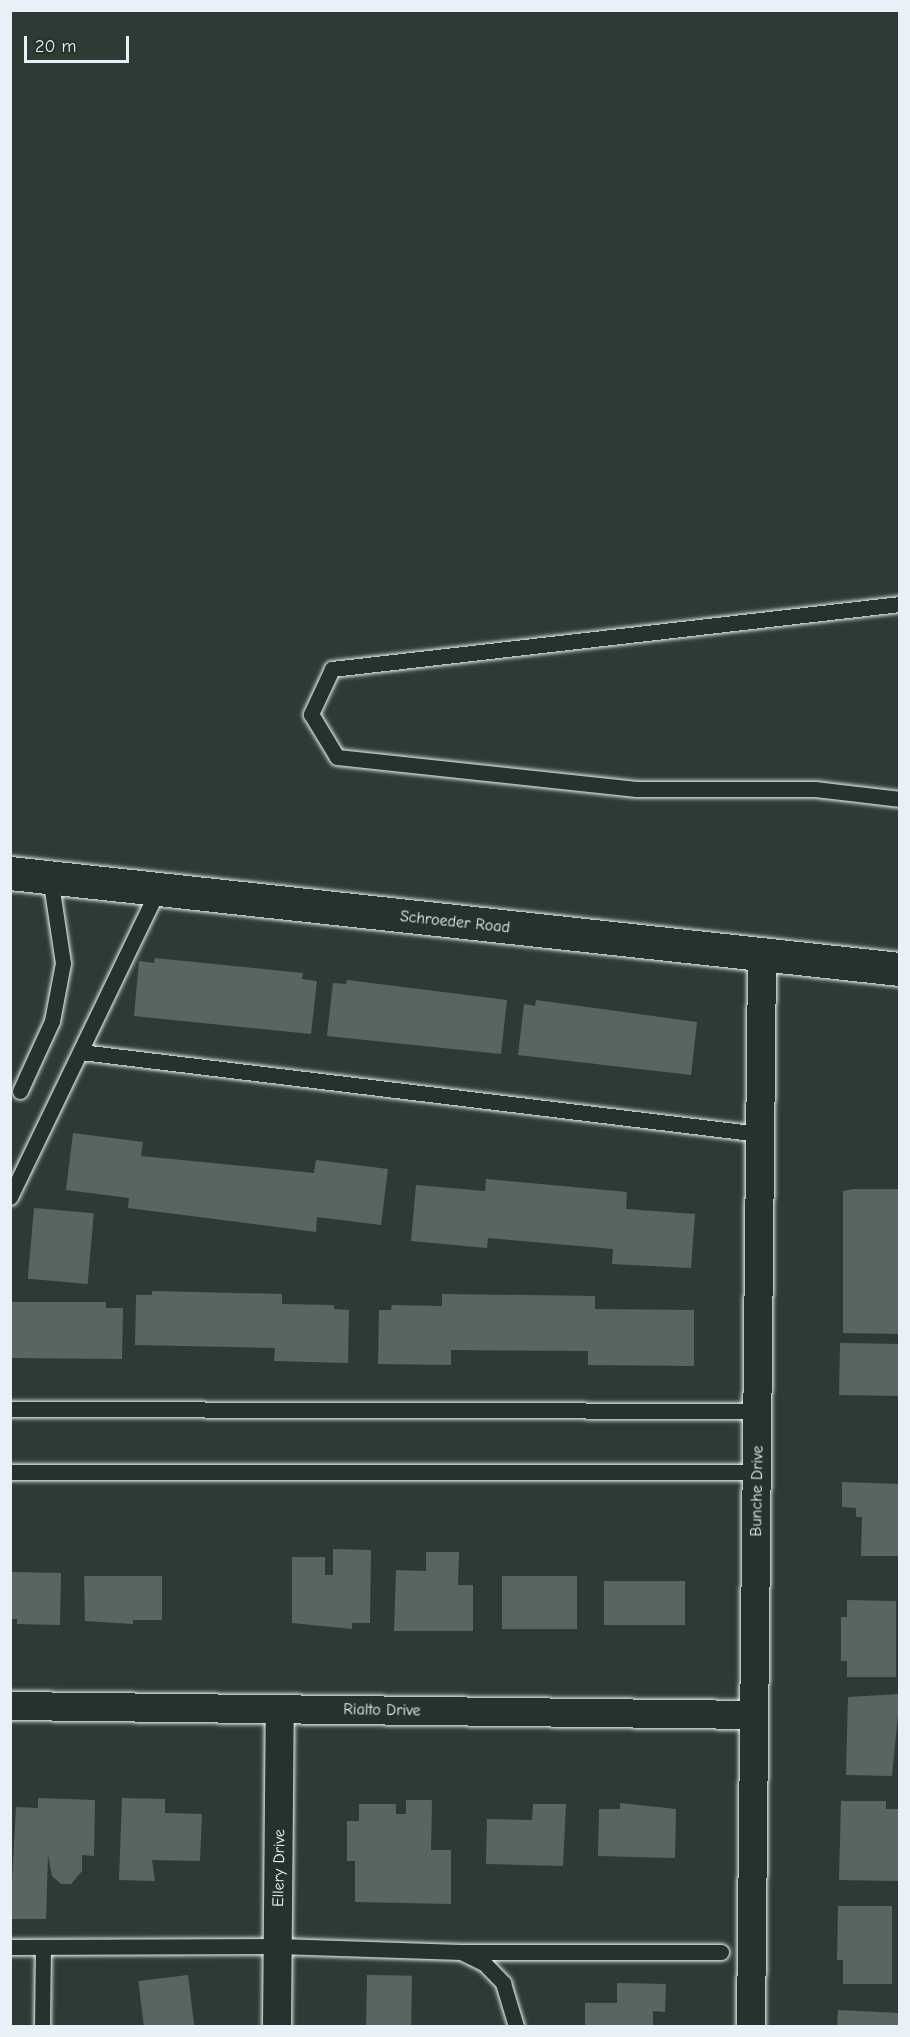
<!DOCTYPE html>
<html>
<head>
<meta charset="utf-8">
<style>
	body { margin:0 }
	#map { position:relative; width:910px; height:2037px; overflow:hidden; background:#2e3b35; font-family:"Comic Neue",sans-serif }
	div>[style] { position:absolute }
	.building>* { inset:0; background:#596563; transform-origin:0 0 }
	.roads { filter:drop-shadow(0 0 2px #e8f1f8) drop-shadow(0 0 2px #e8f1f8) }
	.service>* { height:15px; margin:-7.5px; padding:0 7.5px; transform-origin:7.5px; border-radius:7.5px; background:#26332d }
	.minor>* { height:28px; margin:-14px; padding:0 14px; transform-origin:14px; border-radius:14px; background:#26332d }
	.tertiary>* { height:33px; margin:-16.5px; padding:0 16.5px; transform-origin:16.5px; border-radius:16.5px; background:#26332d }
	span { translate:-50% -50%; white-space:nowrap; text-align:center; line-height:1.15; -webkit-text-stroke:6px #26332d; paint-order:stroke }
	.street-label { font-size:16px; color:#e8f1f8 }
	.frame { position:absolute; inset:0; border:12px solid #e8f1f8; pointer-events:none }
	.scale { position:absolute; left:24px; top:36px; width:105px; height:27px; box-sizing:border-box; border:3px solid #e8f1f8; border-top:0; padding-left:8px; font-size:18px; line-height:21px; white-space:nowrap; color:#e8f1f8; -webkit-text-stroke:4px #26332d; paint-order:stroke }
</style>
</head>
<body>
<div id="map">
	<div class="building">
		<i style="clip-path:polygon(155px 958px,303px 973px,302px 979px,317px 981px,311px 1034px,134px 1016px,139px 961px,154px 963px)"></i>
		<i style="clip-path:polygon(347px 980px,507px 1000px,501px 1054px,327px 1036px,333px 983px,346px 984px)"></i>
		<i style="clip-path:polygon(536px 1000px,697px 1022px,691px 1075px,518px 1055px,524px 1004px,535px 1006px)"></i>
		<i style="clip-path:polygon(73px 1133px,143px 1142px,141px 1156px,314px 1173px,316px 1160px,388px 1169px,381px 1225px,317px 1217px,316px 1232px,128px 1208px,129px 1198px,66px 1190px)"></i>
		<i style="clip-path:polygon(486px 1179px,627px 1192px,626px 1209px,695px 1214px,691px 1268px,612px 1264px,613px 1249px,488px 1238px,487px 1248px,411px 1241px,416px 1185px,485px 1191px)"></i>
		<i style="clip-path:polygon(853px 1189px,900px 1189px,900px 1334px,843px 1333px,843px 1191px)"></i>
		<i style="left:34px;top:1208px;width:60px;height:71px;rotate:5deg"></i>
		<i style="clip-path:polygon(152px 1291px,282px 1294px,282px 1304px,334px 1305px,334px 1309px,349px 1310px,348px 1363px,274px 1361px,275px 1348px,135px 1345px,136px 1295px,152px 1295px)"></i>
		<i style="clip-path:polygon(442px 1294px,595px 1296px,595px 1309px,694px 1310px,694px 1366px,588px 1365px,588px 1351px,451px 1350px,451px 1365px,378px 1364px,379px 1310px,391px 1310px,392px 1305px,442px 1306px)"></i>
		<i style="clip-path:polygon(10px 1302px,106px 1302px,106px 1308px,123px 1308px,122px 1359px,10px 1358px)"></i>
		<i style="left:840px;top:1343px;width:60px;height:52px;rotate:1deg"></i>
		<i style="clip-path:polygon(842px 1482px,900px 1484px,900px 1556px,861px 1556px,862px 1517px,856px 1517px,856px 1508px,842px 1507px)"></i>
		<i style="clip-path:polygon(333px 1549px,371px 1550px,370px 1623px,352px 1623px,352px 1629px,292px 1623px,292px 1557px,325px 1557px,325px 1575px,333px 1575px)"></i>
		<i style="clip-path:polygon(426px 1552px,459px 1552px,458px 1585px,473px 1585px,473px 1631px,394px 1631px,396px 1570px,426px 1571px)"></i>
		<i style="clip-path:polygon(10px 1572px,61px 1573px,60px 1625px,17px 1624px,17px 1619px,10px 1619px)"></i>
		<i style="clip-path:polygon(84px 1576px,162px 1576px,162px 1620px,133px 1620px,133px 1624px,85px 1621px)"></i>
		<i style="left:577px;top:1576px;width:53px;height:75px;rotate:90deg"></i>
		<i style="left:604px;top:1581px;width:81px;height:44px"></i>
		<i style="clip-path:polygon(847px 1600px,896px 1601px,896px 1677px,847px 1677px,847px 1661px,841px 1661px,841px 1617px,847px 1617px)"></i>
		<i style="clip-path:polygon(900px 1694px,892px 1776px,846px 1775px,848px 1697px)"></i>
		<i style="clip-path:polygon(38px 1798px,95px 1800px,94px 1856px,82px 1855px,82px 1871px,71px 1884px,61px 1884px,52px 1876px,48px 1855px,46px 1919px,10px 1919px,16px 1807px,38px 1808px)"></i>
		<i style="clip-path:polygon(122px 1798px,165px 1799px,165px 1813px,202px 1814px,200px 1861px,152px 1860px,155px 1881px,119px 1880px)"></i>
		<i style="clip-path:polygon(406px 1800px,432px 1800px,431px 1850px,451px 1850px,451px 1904px,355px 1902px,355px 1861px,347px 1861px,347px 1821px,359px 1821px,359px 1804px,396px 1804px,396px 1814px,406px 1814px)"></i>
		<i style="clip-path:polygon(841px 1801px,886px 1801px,886px 1809px,900px 1809px,898px 1881px,839px 1880px)"></i>
		<i style="clip-path:polygon(620px 1803px,676px 1809px,675px 1858px,598px 1856px,599px 1809px,620px 1809px)"></i>
		<i style="clip-path:polygon(533px 1804px,566px 1804px,563px 1866px,486px 1864px,487px 1819px,532px 1820px)"></i>
		<i style="clip-path:polygon(838px 1906px,892px 1906px,892px 1984px,843px 1984px,843px 1960px,837px 1960px)"></i>
		<i style="left:188px;top:1975px;width:51px;height:50px;rotate:83deg"></i>
		<i style="left:367px;top:1975px;width:45px;height:51px;rotate:1deg"></i>
		<i style="clip-path:polygon(617px 1983px,666px 1984px,665px 2012px,653px 2011px,653px 2026px,585px 2026px,585px 2003px,617px 2003px)"></i>
		<i style="clip-path:polygon(838px 2010px,900px 2013px,900px 2026px,837px 2026px)"></i>
	</div>
	<div class="roads">
		<div class="service">
			<i style="left:900px;top:604px;width:572px;rotate:173.47deg"></i>
			<i style="left:332px;top:669px;width:50px;rotate:115deg"></i>
			<i style="left:311px;top:714px;width:50px;rotate:58.8deg"></i>
			<i style="left:337px;top:757px;width:301px;rotate:6.1deg"></i>
			<i style="left:636px;top:789px;width:179px"></i>
			<i style="left:815px;top:789px;width:86px;rotate:6.7deg"></i>
			<i style="left:81px;top:1052px;width:684px;rotate:6.89deg"></i>
			<i style="left:20px;top:1091px;width:77px;rotate:-65.4deg"></i>
			<i style="left:52px;top:1021px;width:59px;rotate:-79.3deg"></i>
			<i style="left:63px;top:963px;width:87px;rotate:-98.6deg"></i>
			<i style="left:10px;top:1197px;width:342px;rotate:-64.3deg"></i>
			<i style="left:10px;top:1409px;width:748px;rotate:0.15deg"></i>
			<i style="left:10px;top:1472px;width:747px"></i>
			<i style="left:10px;top:1947px;width:268px;rotate:-0.2deg"></i>
			<i style="left:278px;top:1946px;width:183px;rotate:1.9deg"></i>
			<i style="left:461px;top:1952px;width:25px;rotate:26deg"></i>
			<i style="left:484px;top:1963px;width:28px;rotate:46deg"></i>
			<i style="left:503px;top:1983px;width:45px;rotate:73.2deg"></i>
			<i style="left:463px;top:1952px;width:258px"></i>
			<i style="left:42px;top:2026px;width:78px;rotate:-89.3deg"></i>
		</div>
		<div class="minor">
			<i style="left:10px;top:1706px;width:744px;rotate:0.69deg"></i>
			<i style="left:277px;top:2026px;width:317px;rotate:-89.5deg"></i>
			<i style="left:751px;top:2026px;width:1071px;rotate:-89.41deg"></i>
		</div>
		<div class="tertiary">
			<i style="left:10px;top:873px;width:895px;rotate:6.16deg"></i>
		</div>
	</div>
	<div class="street-label">
		<span style="left:455px;top:922px;rotate:6deg">Schroeder Road</span>
		<span style="left:757px;top:1491px;rotate:-89deg">Bunche Drive</span>
		<span style="left:382px;top:1710px;rotate:1deg">Rialto Drive</span>
		<span style="left:279px;top:1868px;rotate:-89deg">Ellery Drive</span>
	</div>
	<div class="frame"></div>
	<div class="scale">20 m</div>
</div>
</body>
</html>
